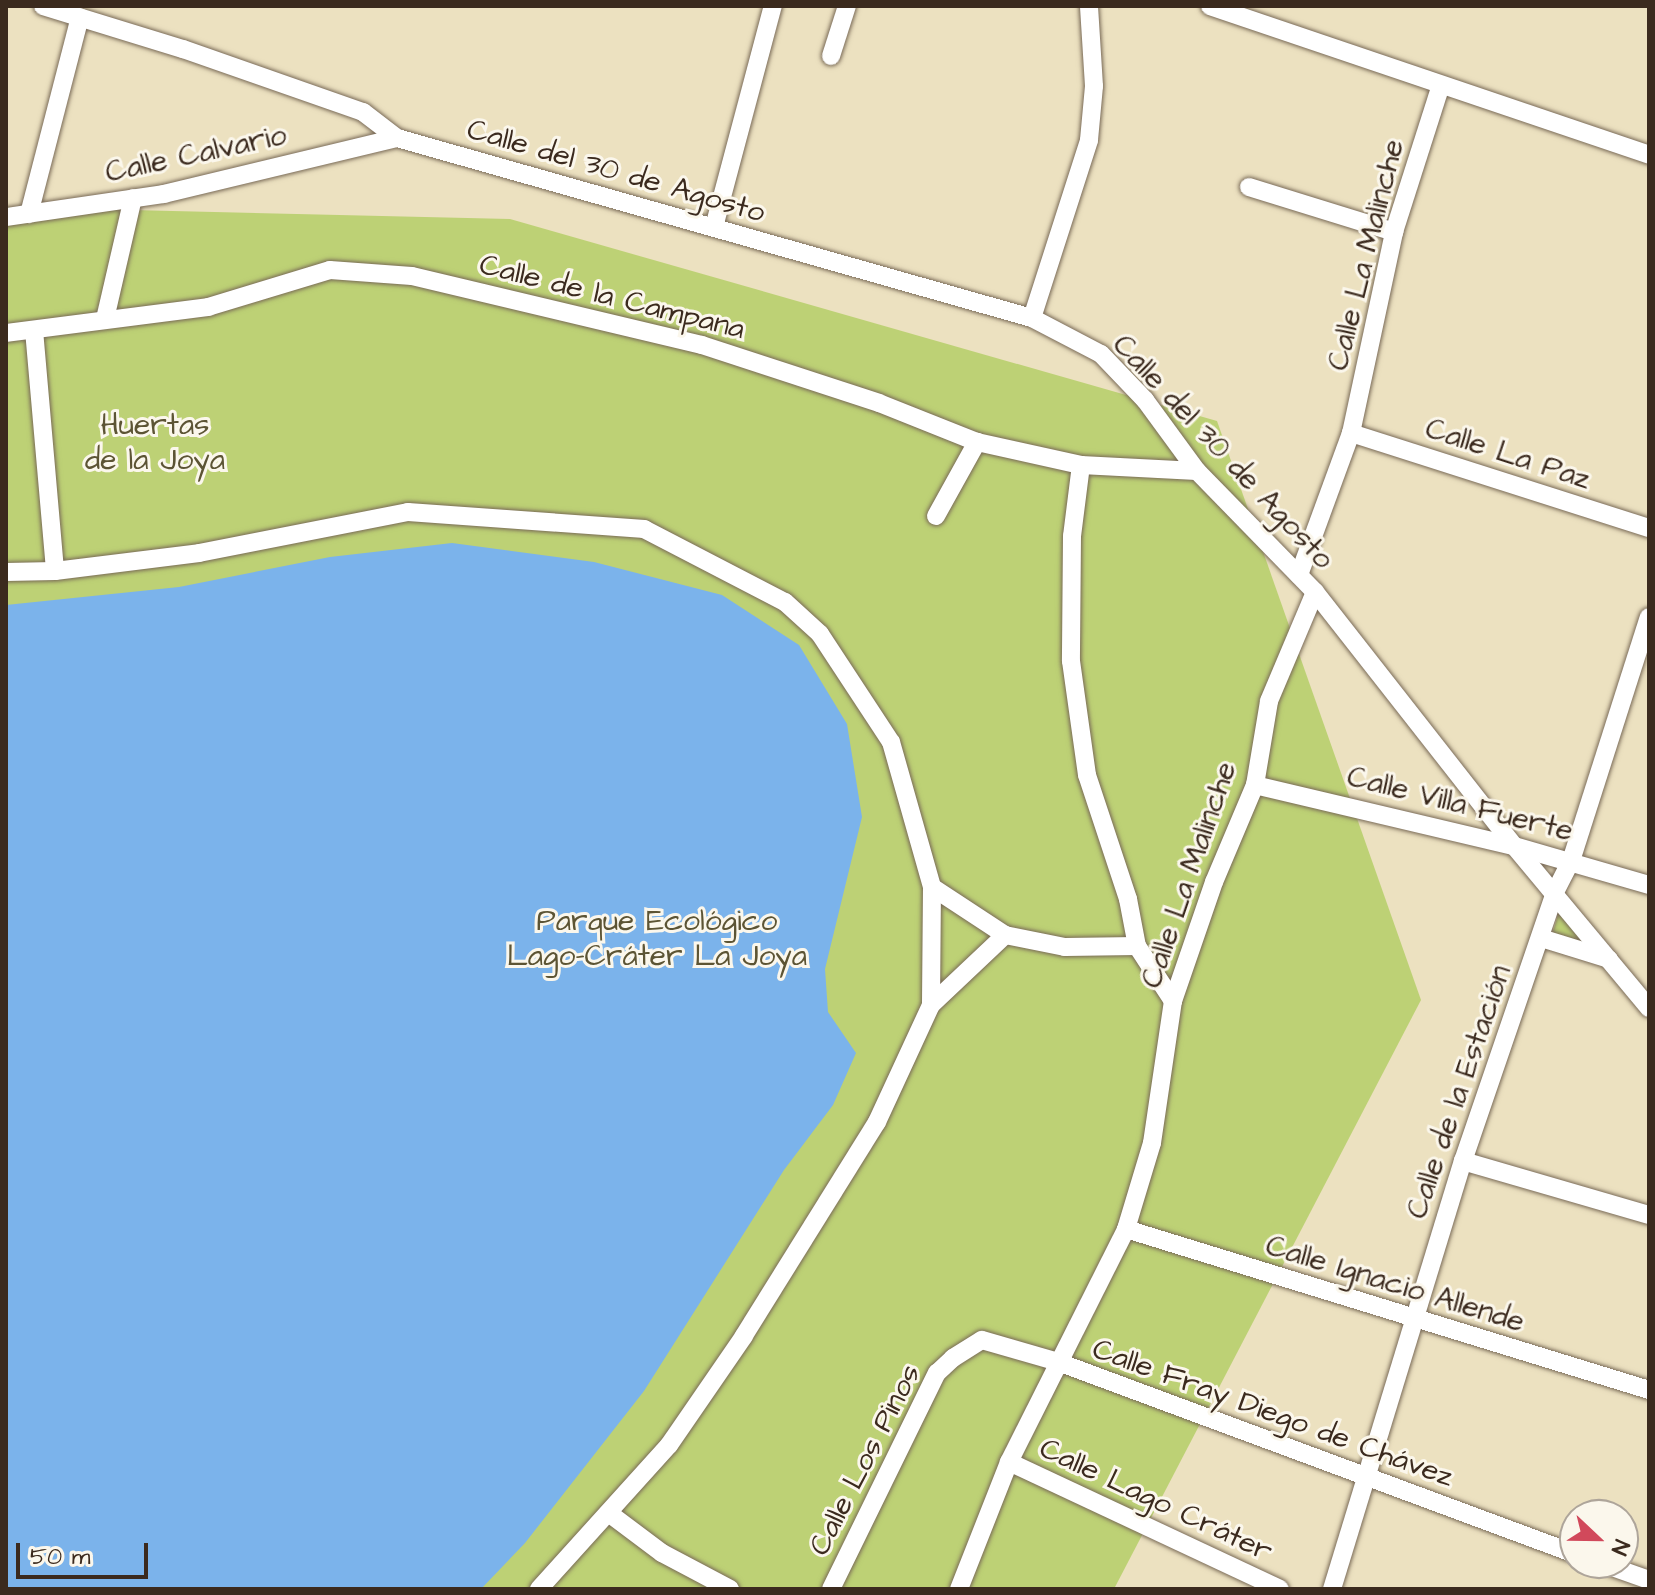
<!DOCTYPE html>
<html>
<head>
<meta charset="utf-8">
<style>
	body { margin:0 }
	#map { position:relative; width:1655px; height:1595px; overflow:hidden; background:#ece1c0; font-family:"Architects Daughter",sans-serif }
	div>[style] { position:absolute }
	.green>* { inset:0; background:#bdd175 }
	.water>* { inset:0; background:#7bb3eb }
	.roads { filter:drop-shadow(0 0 2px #796a57) drop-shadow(0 0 2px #796a57) }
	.minor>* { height:18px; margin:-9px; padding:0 9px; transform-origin:9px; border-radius:9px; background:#fff }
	span { translate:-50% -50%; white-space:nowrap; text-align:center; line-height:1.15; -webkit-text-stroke:6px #fbf7ec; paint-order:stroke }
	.street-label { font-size:30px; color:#3b2a1e }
	.park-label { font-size:30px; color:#5c5434 }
	.frame { position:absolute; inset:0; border:8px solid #3b2a1e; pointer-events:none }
	.north { position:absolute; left:1559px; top:1499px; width:80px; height:80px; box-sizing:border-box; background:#fbf7ec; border:2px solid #aea59a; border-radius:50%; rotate:112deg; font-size:22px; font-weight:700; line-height:32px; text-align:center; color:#3b2a1e }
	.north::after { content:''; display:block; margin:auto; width:28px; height:36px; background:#d1495b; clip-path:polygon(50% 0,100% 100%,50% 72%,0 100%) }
	.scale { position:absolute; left:16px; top:1543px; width:132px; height:36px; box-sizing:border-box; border:4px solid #3b2a1e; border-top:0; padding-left:10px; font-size:24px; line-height:28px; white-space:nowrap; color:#3b2a1e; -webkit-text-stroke:6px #fbf7ec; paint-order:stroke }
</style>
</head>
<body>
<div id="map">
	<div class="green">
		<i style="clip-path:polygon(6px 207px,510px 219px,1217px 421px,1421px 1000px,1114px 1589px,6px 1589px)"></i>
		<i style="clip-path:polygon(1560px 908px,1594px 948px,1552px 935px)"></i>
	</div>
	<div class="water">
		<i style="clip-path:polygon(452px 543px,594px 562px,722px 595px,799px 645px,847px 724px,862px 817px,825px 969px,828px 1012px,856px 1053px,833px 1105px,784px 1170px,644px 1391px,525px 1543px,481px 1589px,6px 1589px,6px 605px,179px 587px,330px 557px)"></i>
	</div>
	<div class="roads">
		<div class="minor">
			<i style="left:43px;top:6px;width:146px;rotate:17.1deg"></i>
			<i style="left:183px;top:49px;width:191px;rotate:19.3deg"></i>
			<i style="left:363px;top:112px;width:43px;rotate:37.4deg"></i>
			<i style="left:397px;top:138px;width:660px;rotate:15.83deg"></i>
			<i style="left:1032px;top:318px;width:78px;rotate:27.6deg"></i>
			<i style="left:1101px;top:354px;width:64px;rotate:46.3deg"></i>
			<i style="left:1145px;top:400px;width:88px;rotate:53.8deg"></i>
			<i style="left:1197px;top:471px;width:169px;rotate:45.7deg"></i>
			<i style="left:1315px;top:592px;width:323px;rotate:51.9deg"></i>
			<i style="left:1514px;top:846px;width:211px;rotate:50.2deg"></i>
			<i style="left:1210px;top:6px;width:464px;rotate:18.7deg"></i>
			<i style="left:831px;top:56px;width:52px;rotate:-72.3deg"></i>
			<i style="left:1249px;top:187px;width:152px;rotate:17.2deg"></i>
			<i style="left:29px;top:214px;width:203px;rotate:-75.5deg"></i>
			<i style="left:6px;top:217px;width:160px;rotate:-8.3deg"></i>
			<i style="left:164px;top:194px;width:240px;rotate:-13.5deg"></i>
			<i style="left:714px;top:227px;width:229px;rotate:-75.1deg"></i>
			<i style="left:1032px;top:318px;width:187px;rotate:-72.2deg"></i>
			<i style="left:1089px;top:140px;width:54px;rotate:-84.7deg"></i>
			<i style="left:1094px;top:86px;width:80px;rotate:-93.6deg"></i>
			<i style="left:105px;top:319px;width:124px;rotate:-77deg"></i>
			<i style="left:34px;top:330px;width:242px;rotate:85deg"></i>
			<i style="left:6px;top:333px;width:204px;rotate:-7.3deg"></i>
			<i style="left:208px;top:307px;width:127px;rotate:-16.9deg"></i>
			<i style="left:330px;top:270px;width:82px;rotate:4.2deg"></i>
			<i style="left:412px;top:276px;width:298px;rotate:13.4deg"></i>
			<i style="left:702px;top:345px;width:186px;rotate:18.1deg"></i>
			<i style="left:879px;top:403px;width:105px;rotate:21.7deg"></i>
			<i style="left:977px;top:442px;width:107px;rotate:12.5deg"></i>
			<i style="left:1081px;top:465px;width:116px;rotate:3deg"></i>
			<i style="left:1351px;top:433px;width:313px;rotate:17.7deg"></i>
			<i style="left:1081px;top:465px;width:72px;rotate:97.2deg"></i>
			<i style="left:1072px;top:536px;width:125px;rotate:90.5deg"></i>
			<i style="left:1071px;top:661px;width:115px;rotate:82deg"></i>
			<i style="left:1087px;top:775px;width:131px;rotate:71.7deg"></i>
			<i style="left:1128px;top:899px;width:48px;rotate:79.2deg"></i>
			<i style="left:1137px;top:946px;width:66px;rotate:56.8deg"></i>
			<i style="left:936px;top:516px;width:85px;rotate:-61deg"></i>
			<i style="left:6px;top:572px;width:49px;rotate:-1.2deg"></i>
			<i style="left:55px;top:571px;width:145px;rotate:-7.1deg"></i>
			<i style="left:199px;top:553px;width:213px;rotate:-11.1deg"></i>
			<i style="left:408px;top:512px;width:237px;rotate:4.1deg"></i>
			<i style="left:644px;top:529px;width:159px;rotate:27.4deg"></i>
			<i style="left:785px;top:602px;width:47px;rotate:42.4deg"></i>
			<i style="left:820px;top:634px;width:129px;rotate:56.7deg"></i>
			<i style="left:891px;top:742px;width:151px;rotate:74.2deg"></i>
			<i style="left:932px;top:887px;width:118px;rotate:90.5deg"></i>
			<i style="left:931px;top:1005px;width:129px;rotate:114.8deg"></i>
			<i style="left:877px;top:1122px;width:252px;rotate:121.9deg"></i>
			<i style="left:744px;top:1336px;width:132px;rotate:124.5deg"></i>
			<i style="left:669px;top:1445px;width:194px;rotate:132.1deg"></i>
			<i style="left:1299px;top:575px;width:151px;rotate:-69.9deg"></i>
			<i style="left:1351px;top:433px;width:206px;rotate:-77.9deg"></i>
			<i style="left:1394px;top:232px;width:154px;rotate:-72.3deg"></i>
			<i style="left:1255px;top:785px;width:266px;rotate:13.3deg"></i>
			<i style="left:1514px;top:846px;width:141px;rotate:16.1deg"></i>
			<i style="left:932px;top:887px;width:87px;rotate:33.3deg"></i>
			<i style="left:1005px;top:935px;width:61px;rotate:11.3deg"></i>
			<i style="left:1065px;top:947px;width:72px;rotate:-0.8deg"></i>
			<i style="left:1541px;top:938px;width:71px;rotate:17.2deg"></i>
			<i style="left:931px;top:1005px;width:102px;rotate:-43.4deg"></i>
			<i style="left:1463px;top:1161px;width:194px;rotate:16.2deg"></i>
			<i style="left:1126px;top:1229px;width:547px;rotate:17.11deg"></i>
			<i style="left:1009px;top:1462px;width:299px;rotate:25.1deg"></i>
			<i style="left:610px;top:1514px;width:65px;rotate:36.9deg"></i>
			<i style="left:662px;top:1553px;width:77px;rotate:27.9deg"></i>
			<i style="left:1601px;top:1563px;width:51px;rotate:19.5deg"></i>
			<i style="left:831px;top:1589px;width:241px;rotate:-63.9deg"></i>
			<i style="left:937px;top:1373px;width:22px;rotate:-43deg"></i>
			<i style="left:953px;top:1358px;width:34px;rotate:-32deg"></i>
			<i style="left:982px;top:1340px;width:79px;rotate:16.1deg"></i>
			<i style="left:1058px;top:1362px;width:552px;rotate:20.37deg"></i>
			<i style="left:959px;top:1589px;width:136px;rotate:-68.5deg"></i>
			<i style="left:1009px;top:1462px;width:261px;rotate:-63.3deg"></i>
			<i style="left:1126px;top:1229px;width:90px;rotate:-73.2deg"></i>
			<i style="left:1152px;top:1143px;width:144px;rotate:-81.6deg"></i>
			<i style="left:1173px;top:1001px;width:126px;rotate:-71deg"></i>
			<i style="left:1214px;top:882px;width:105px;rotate:-67.1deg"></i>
			<i style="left:1255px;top:785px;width:85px;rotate:-80.5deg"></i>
			<i style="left:1269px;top:701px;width:118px;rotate:-67.1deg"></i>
			<i style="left:1332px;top:1589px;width:448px;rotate:-73deg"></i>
			<i style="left:1463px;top:1161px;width:284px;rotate:-71.1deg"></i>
			<i style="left:1555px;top:892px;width:35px;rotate:-63deg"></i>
			<i style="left:1571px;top:861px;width:256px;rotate:-72.3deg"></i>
		</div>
	</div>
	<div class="street-label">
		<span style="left:196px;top:154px;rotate:-12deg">Calle Calvario</span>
		<span style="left:616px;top:171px;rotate:16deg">Calle del 30 de Agosto</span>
		<span style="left:1366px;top:255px;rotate:-76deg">Calle La Malinche</span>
		<span style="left:612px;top:297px;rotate:14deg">Calle de la Campana</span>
		<span style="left:1223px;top:452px;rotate:47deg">Calle del 30 de Agosto</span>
		<span style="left:1508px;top:454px;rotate:18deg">Calle La Paz</span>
		<span style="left:1460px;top:804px;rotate:14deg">Calle Villa Fuerte</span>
		<span style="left:1189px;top:875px;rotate:-71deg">Calle La Malinche</span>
		<span style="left:1459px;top:1092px;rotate:-71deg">Calle de la Estación</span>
		<span style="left:1395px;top:1284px;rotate:17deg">Calle Ignacio Allende</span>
		<span style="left:1273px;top:1413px;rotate:20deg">Calle Fray Diego de Chávez</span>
		<span style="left:865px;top:1460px;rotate:-63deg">Calle Los Pinos</span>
		<span style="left:1156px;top:1500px;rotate:25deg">Calle Lago Cráter</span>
	</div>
	<div class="park-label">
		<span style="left:155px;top:442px">Huertas<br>de la Joya</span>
		<span style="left:657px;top:938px">Parque Ecológico<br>Lago-Cráter La Joya</span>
	</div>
	<div class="frame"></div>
	<div class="north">N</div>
	<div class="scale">50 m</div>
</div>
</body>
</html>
